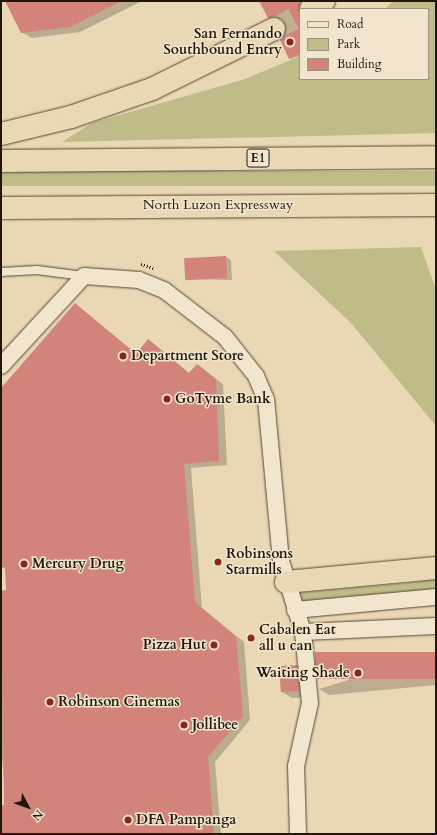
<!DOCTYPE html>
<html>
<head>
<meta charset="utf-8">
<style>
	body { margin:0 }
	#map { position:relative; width:437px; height:835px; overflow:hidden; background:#ead7b3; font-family:Cardo,serif }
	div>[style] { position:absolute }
	.green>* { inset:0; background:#bfbc88; transform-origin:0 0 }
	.shadow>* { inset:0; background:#0003 }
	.building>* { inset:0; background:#d2847b; transform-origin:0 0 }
	.highway-tunnel>* { height:22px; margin-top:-11px; transform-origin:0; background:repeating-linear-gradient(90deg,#c2b091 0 22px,transparent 0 33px) }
	.path>* { height:2.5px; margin-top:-1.25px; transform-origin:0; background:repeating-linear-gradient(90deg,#22160b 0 1px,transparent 0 3px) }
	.roads { filter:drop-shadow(0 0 1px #544635) drop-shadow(0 0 1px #544635) }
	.lane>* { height:8px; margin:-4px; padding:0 4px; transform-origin:4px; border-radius:4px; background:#f1e5ce }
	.street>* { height:16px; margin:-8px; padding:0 8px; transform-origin:8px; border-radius:8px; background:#f1e5ce }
	.highway>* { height:22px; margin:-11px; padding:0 11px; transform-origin:11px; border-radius:11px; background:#ead7b3 }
	.dots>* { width:11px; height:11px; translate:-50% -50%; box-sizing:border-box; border:2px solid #f1e5ce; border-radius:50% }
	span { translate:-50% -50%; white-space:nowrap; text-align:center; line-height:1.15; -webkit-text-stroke:3px #f1e5ce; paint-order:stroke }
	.shield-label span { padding:1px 3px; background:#f1e5ce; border:1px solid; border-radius:3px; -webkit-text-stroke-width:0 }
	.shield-label { font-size:13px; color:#22160b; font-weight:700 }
	.poi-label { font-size:14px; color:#22160b; font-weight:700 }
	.right { translate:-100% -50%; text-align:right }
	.left { translate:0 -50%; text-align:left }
	.street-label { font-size:14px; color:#22160b }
	.frame { position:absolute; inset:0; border:2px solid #22160b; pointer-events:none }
	.legend { position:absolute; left:299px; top:8px; width:130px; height:72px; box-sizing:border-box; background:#f1e5ce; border:1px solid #9e9280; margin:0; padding:5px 7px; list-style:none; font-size:12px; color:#22160b }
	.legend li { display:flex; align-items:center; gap:8px; height:20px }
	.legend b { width:20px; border:1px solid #9e9280 }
	.north { position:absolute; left:8px; top:787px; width:40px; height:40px; -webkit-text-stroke:3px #f1e5ce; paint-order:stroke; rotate:131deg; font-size:11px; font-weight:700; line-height:16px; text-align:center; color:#22160b }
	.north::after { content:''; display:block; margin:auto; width:14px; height:18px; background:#22160b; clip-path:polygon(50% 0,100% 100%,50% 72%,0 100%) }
</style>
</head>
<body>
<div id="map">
	<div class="green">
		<i style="clip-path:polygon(393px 1px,436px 1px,436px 133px,62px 142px,92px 123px,245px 79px,300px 56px,300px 79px,428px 79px,428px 9px,385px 9px)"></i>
		<i style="left:436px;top:171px;width:15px;height:435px;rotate:90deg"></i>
		<i style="clip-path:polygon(421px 247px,436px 290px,436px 426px,351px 323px,274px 251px)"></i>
		<i style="clip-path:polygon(436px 575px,436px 589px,301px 602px,297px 593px,417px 582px)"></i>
	</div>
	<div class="shadow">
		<i style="clip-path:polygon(6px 1px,142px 1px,80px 32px,32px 38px,22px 32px)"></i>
		<i style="clip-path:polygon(261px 1px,301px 1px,300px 56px,290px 59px,281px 40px,287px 30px,286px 23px,269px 17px)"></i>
		<i style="clip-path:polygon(226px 257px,231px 260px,232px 280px,186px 279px,185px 259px)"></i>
		<i style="clip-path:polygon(75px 304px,137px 354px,149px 340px,190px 374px,198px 365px,223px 384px,227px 465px,191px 468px,202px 608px,244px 642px,250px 720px,215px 762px,221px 834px,1px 834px,1px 806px,6px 806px,1px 745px,1px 592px,7px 591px,6px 569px,1px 567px,1px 390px)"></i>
		<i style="clip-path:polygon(436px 653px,436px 685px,329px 695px,319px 689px)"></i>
		<i style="clip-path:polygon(296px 666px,306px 671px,309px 697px,292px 698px,282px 692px)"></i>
	</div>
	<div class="building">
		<i style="clip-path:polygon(5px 1px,122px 1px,70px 27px,21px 33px)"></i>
		<i style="clip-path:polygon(259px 1px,300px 1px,300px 54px,289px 59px,280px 40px,286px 30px,285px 23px,275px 17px,268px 18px)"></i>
		<i style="left:226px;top:256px;width:22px;height:42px;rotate:87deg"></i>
		<i style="clip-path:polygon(75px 303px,136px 354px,148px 339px,189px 373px,197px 364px,216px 379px,219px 461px,184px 464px,195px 602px,236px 637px,243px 716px,208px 757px,214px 834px,1px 834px,1px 805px,4px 805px,1px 591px,6px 590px,5px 567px,1px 567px,1px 388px)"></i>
		<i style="left:436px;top:652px;width:27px;height:121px;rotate:90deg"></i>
		<i style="left:297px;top:665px;width:26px;height:18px;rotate:86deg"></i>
	</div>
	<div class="highway-tunnel">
		<i style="left:274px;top:29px;width:30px;rotate:-28deg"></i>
	</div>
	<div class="path">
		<i style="left:141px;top:264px;width:13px;rotate:18deg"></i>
	</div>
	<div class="roads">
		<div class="lane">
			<i style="left:1px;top:272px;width:36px;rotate:-3deg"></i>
			<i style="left:37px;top:270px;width:47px;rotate:7.3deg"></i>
		</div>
		<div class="street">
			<i style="left:1px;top:366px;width:122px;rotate:-47.3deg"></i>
			<i style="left:84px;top:276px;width:55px;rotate:4.2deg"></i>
			<i style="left:139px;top:280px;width:27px;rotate:22deg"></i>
			<i style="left:164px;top:290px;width:77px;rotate:37.6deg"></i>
			<i style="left:225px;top:337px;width:50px;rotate:51.5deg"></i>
			<i style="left:256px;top:376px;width:25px;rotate:67deg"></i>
			<i style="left:266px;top:399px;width:163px;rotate:84.7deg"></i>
			<i style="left:281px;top:561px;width:74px;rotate:72.8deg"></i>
			<i style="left:303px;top:632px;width:71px;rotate:84.4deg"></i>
			<i style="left:310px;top:703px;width:65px;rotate:102.5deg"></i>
			<i style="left:296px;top:766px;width:68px;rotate:88.3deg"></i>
			<i style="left:295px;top:610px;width:142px;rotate:-5.3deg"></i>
			<i style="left:303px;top:632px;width:133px;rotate:-2.6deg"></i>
		</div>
		<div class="highway">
			<i style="left:311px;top:9px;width:15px;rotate:-32deg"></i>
			<i style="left:1px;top:134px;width:72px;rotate:-13.7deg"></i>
			<i style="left:71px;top:117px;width:86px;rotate:-19.1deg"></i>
			<i style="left:152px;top:89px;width:136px;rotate:-26.2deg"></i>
			<i style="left:1px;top:161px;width:435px;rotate:-0.5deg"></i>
			<i style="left:1px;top:208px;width:435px;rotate:-0.4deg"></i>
			<i style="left:286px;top:582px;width:151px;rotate:-5.3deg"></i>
		</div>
	</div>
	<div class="dots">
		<i style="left:290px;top:42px;background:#8f2418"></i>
		<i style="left:123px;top:356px;background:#8f2418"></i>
		<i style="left:167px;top:399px;background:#8f2418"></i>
		<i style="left:218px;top:562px;background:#8f2418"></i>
		<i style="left:24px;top:564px;background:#8f2418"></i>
		<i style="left:251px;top:638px;background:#8f2418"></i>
		<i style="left:214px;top:645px;background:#8f2418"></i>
		<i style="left:358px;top:673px;background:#8f2418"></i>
		<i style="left:50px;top:702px;background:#8f2418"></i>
		<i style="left:184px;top:725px;background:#8f2418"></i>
		<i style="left:128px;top:820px;background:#8f2418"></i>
	</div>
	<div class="shield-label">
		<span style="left:258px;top:158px">E1</span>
	</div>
	<div class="poi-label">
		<span class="right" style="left:282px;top:42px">San Fernando<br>Southbound Entry</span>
		<span class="left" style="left:131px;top:356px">Department Store</span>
		<span class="left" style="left:175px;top:399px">GoTyme Bank</span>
		<span class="left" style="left:226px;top:562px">Robinsons<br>Starmills</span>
		<span class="left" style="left:32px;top:564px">Mercury Drug</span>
		<span class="left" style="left:259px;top:638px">Cabalen Eat<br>all u can</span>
		<span class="right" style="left:206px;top:645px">Pizza Hut</span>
		<span class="right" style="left:350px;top:673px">Waiting Shade</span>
		<span class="left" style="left:58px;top:702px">Robinson Cinemas</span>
		<span class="left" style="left:192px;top:725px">Jollibee</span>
		<span class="left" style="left:136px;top:820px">DFA Pampanga</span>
	</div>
	<div class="street-label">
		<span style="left:218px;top:205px">North Luzon Expressway</span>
	</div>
	<div class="frame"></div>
	<ul class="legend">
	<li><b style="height:5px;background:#f1e5ce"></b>Road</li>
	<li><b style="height:11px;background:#bfbc88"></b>Park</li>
	<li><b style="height:11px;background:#d2847b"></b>Building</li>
	</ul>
	<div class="north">N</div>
</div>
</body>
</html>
